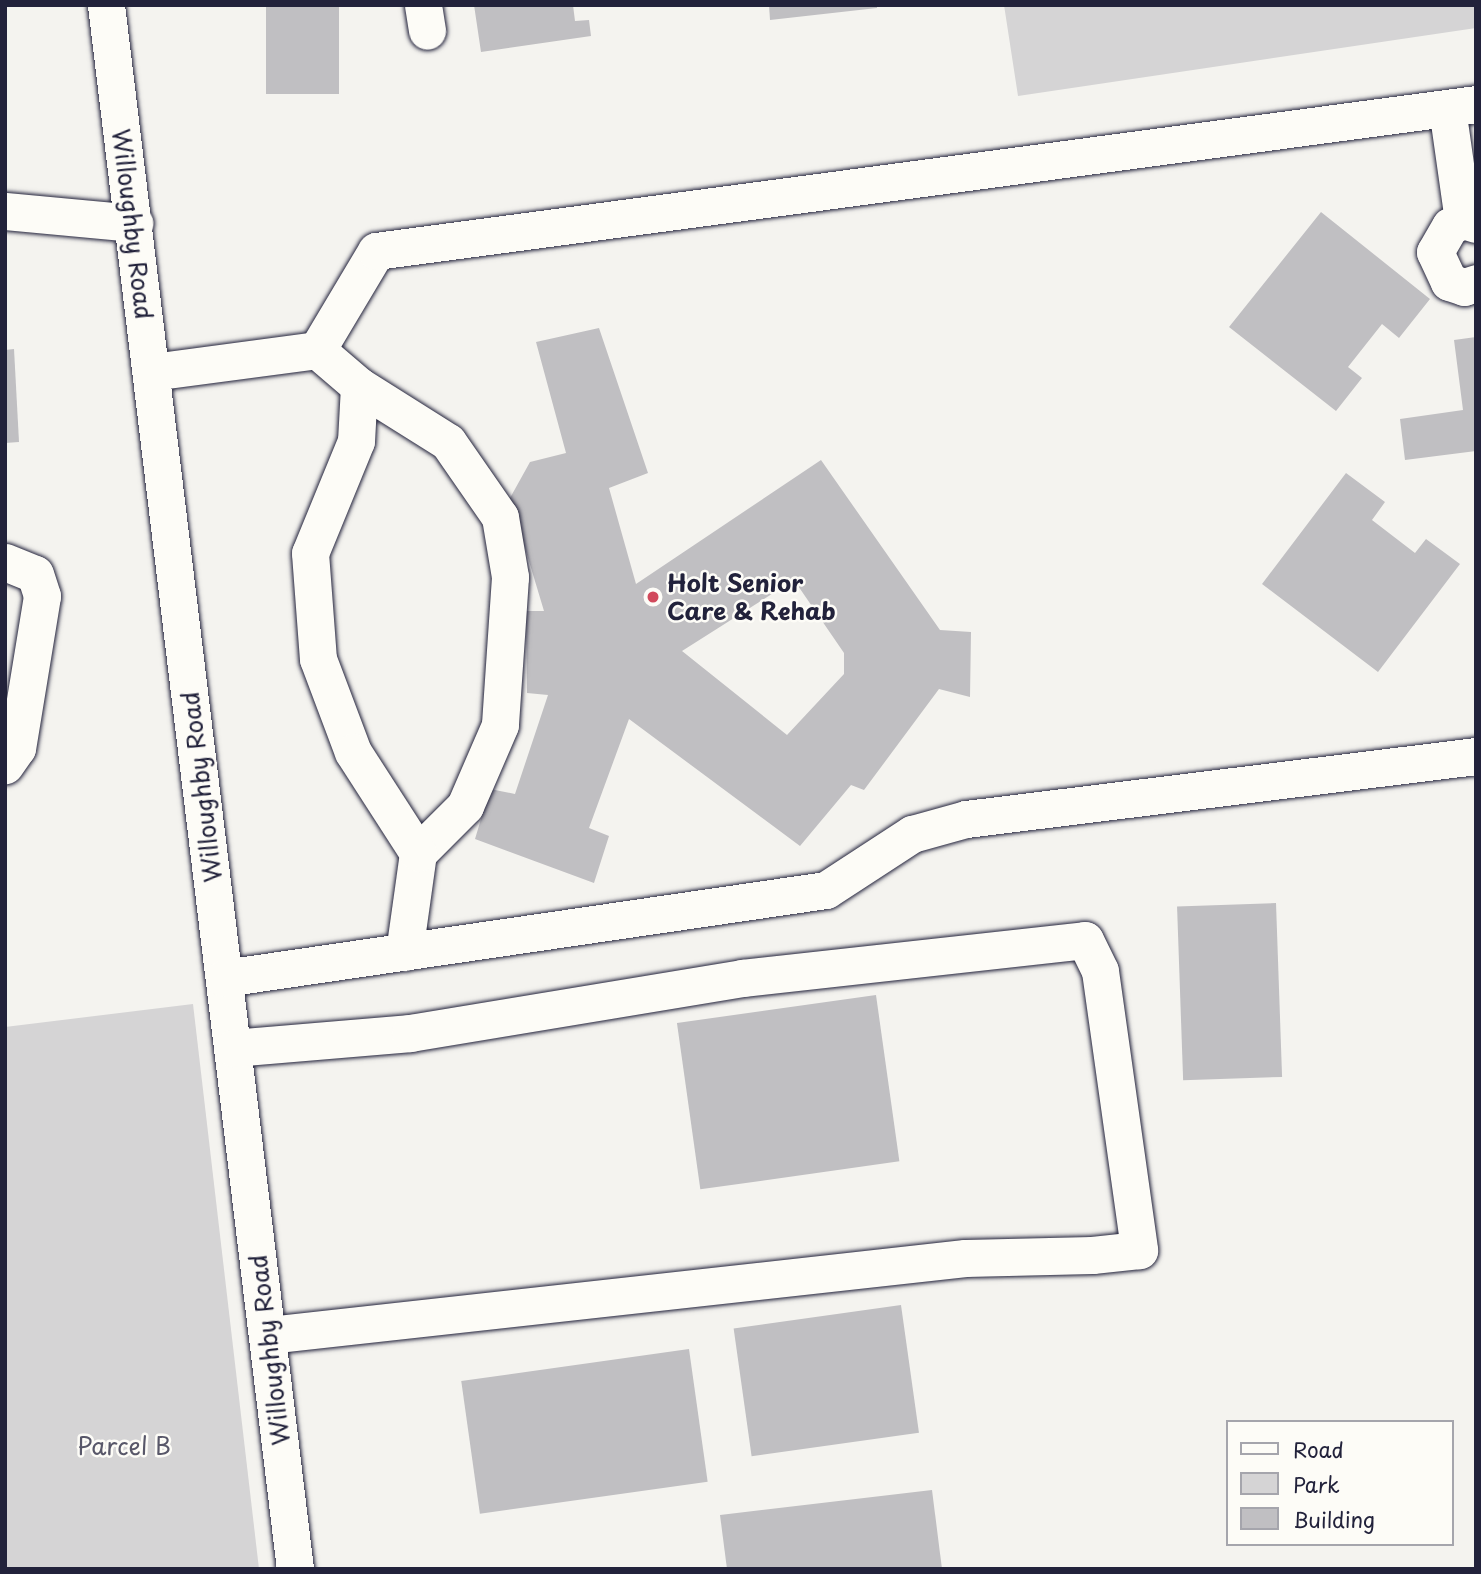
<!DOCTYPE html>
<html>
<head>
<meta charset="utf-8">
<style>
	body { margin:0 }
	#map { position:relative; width:1481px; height:1574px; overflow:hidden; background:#f4f3ef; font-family:"Playpen Sans",sans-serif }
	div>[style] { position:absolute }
	.green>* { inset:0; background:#d5d4d5 }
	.building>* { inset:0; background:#c0bfc2; transform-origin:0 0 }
	.roads { filter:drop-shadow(0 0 2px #22223b) drop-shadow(0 0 2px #22223b) }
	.minor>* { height:37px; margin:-18.5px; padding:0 18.5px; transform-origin:18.5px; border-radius:18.5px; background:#fdfcf7 }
	.dots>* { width:19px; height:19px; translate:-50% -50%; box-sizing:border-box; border:4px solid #fdfcf7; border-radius:50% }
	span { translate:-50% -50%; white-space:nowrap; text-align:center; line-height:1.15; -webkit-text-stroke:5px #fdfcf7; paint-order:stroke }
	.street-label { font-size:24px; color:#22223b }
	.poi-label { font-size:24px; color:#22223b; font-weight:700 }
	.left { translate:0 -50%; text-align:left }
	.park-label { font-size:24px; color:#585769 }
	.frame { position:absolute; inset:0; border:7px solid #22223b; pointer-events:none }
	.legend { position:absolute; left:1226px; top:1420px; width:228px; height:126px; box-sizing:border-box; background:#fdfcf7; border:2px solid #a5a5ac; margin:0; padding:9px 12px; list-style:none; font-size:21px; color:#22223b }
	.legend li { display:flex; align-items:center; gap:14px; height:35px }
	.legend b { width:35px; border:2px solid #a5a5ac }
</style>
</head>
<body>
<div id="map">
	<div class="green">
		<i style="clip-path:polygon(1004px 5px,1476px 5px,1476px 28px,1018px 96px)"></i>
		<i style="clip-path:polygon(193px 1004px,259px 1569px,5px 1569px,5px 1027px)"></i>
	</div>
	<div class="building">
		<i style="left:266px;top:5px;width:73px;height:89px"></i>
		<i style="clip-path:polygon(474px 5px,573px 5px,575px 21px,589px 20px,591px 36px,481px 52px)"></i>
		<i style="clip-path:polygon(769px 5px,877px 5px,877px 8px,770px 20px)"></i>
		<i style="clip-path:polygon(1321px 212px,1430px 299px,1399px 338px,1382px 324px,1348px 367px,1362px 378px,1336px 411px,1229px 327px)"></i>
		<i style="clip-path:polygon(evenodd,599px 328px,648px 473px,609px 488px,636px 584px,821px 460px,940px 630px,971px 632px,970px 697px,939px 689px,864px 790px,851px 785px,800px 846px,629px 719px,589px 828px,609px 836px,594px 883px,475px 839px,490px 789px,515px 794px,548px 695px,527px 693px,526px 611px,544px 611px,510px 498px,530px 462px,566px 453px,536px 342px,599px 328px,794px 580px,844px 653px,844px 674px,787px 735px,682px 651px,794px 580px)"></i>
		<i style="clip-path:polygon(1476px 337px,1476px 451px,1405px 460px,1400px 419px,1463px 410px,1454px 340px)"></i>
		<i style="clip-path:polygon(14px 349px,19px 442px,5px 443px,5px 350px)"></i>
		<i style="clip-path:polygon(1346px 473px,1385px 502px,1372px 520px,1415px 553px,1426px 539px,1460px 564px,1378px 672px,1262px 584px)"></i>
		<i style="left:1276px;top:903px;width:174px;height:99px;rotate:88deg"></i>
		<i style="left:876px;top:995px;width:168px;height:201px;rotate:82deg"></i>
		<i style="left:901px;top:1305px;width:129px;height:169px;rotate:82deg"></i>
		<i style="left:689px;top:1349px;width:134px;height:230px;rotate:82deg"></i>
		<i style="clip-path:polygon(932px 1490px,942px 1569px,727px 1569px,720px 1515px)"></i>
	</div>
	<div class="roads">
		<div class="minor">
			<i style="left:106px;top:5px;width:1575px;rotate:83.11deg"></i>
			<i style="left:423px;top:5px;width:26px;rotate:81deg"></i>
			<i style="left:1447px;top:108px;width:113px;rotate:81.9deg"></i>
			<i style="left:5px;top:211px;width:130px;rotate:5.3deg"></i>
			<i style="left:1476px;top:224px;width:14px;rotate:-163deg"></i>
			<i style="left:1463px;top:220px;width:14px;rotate:155deg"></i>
			<i style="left:1450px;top:226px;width:30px;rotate:120deg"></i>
			<i style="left:1435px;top:252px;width:33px;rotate:65deg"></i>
			<i style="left:1449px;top:282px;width:16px;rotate:18deg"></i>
			<i style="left:1464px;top:287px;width:13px;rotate:-18deg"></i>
			<i style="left:317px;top:350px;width:55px;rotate:40.6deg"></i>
			<i style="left:359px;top:386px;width:105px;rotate:32.2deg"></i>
			<i style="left:448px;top:442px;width:91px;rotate:55.3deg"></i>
			<i style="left:500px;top:517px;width:61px;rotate:80.5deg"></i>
			<i style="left:510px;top:577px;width:148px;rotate:93.9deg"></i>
			<i style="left:500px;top:725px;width:88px;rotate:113.4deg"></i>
			<i style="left:465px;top:806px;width:66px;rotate:135deg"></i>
			<i style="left:418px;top:853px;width:100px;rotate:98deg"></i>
			<i style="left:152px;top:372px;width:166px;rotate:-7.6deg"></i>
			<i style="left:317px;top:350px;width:115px;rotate:-59.2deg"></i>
			<i style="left:376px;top:251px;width:1110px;rotate:-7.61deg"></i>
			<i style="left:359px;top:386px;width:55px;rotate:93.1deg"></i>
			<i style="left:356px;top:441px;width:121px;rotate:112.3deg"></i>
			<i style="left:310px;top:553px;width:106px;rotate:85.7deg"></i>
			<i style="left:318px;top:659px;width:99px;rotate:69.4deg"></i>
			<i style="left:353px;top:752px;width:120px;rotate:57.2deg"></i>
			<i style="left:5px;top:562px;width:32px;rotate:22deg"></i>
			<i style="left:35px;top:574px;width:23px;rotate:72deg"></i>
			<i style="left:42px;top:596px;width:154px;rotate:99.3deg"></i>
			<i style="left:17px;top:748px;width:21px;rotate:125deg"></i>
			<i style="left:224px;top:978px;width:608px;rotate:-8.32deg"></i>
			<i style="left:826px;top:890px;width:103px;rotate:-33.1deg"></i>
			<i style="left:912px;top:834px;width:56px;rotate:-15.5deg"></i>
			<i style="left:966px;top:819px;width:514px;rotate:-7.04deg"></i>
			<i style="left:233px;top:1048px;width:178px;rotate:-4.8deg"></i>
			<i style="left:410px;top:1033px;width:337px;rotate:-9.4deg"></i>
			<i style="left:742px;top:978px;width:345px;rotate:-6.3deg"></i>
			<i style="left:1085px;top:940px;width:34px;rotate:64deg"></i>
			<i style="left:1100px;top:971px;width:282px;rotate:82deg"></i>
			<i style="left:1139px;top:1250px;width:47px;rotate:173.9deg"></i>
			<i style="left:1092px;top:1255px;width:127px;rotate:178.6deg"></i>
			<i style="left:965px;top:1258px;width:702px;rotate:173.7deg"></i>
		</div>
	</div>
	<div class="dots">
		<i style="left:653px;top:597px;background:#d1495b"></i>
	</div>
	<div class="street-label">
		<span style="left:133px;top:224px;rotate:83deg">Willoughby Road</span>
		<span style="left:201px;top:787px;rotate:-97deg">Willoughby Road</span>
		<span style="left:269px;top:1350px;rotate:-97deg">Willoughby Road</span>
	</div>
	<div class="poi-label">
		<span class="left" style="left:667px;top:597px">Holt Senior<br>Care &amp; Rehab</span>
	</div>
	<div class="park-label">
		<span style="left:124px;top:1446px">Parcel B</span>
	</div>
	<div class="frame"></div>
	<ul class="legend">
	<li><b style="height:9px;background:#fdfcf7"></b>Road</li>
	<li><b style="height:19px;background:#d5d4d5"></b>Park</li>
	<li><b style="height:19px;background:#c0bfc2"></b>Building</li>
	</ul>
</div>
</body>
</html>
